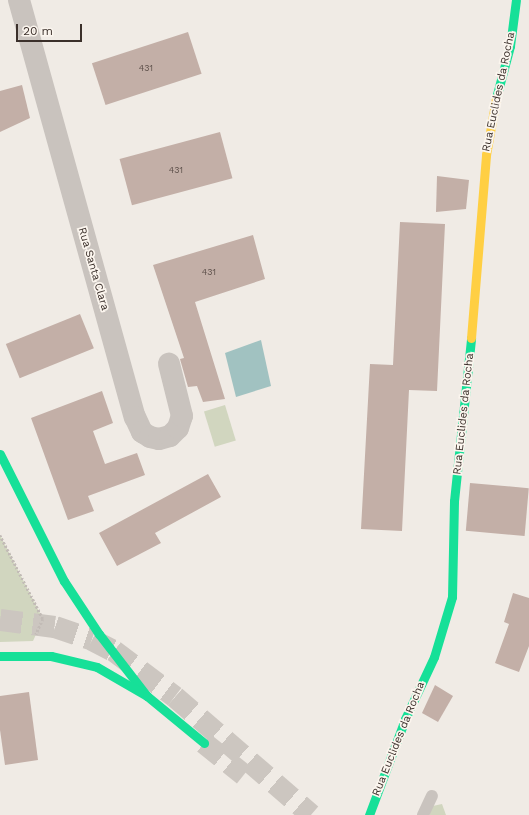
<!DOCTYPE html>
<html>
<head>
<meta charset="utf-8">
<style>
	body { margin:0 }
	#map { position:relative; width:529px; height:815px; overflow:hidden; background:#f0ebe5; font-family:"Work Sans",sans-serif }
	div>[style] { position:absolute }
	.green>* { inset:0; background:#d1d6bf; transform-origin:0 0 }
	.water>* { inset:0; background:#a1c2c1 }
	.building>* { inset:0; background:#c3afa7; transform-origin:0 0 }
	.secondary-tunnel>* { height:22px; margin-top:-11px; transform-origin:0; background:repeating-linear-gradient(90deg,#ccc6c0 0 22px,transparent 0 33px) }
	.path>* { height:2.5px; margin-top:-1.25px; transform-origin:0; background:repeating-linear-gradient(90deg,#c2bbb6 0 2px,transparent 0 4px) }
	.lane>* { height:12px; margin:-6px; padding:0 6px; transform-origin:6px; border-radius:6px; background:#c9c3be }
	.street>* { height:22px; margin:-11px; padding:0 11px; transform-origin:11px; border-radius:11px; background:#c9c3be }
	.fast>* { height:9px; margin:-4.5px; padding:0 4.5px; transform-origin:4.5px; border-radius:4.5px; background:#16e098 }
	.slow>* { height:9px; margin:-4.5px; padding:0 4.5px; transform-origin:4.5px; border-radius:4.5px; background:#ffcf43 }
	span { translate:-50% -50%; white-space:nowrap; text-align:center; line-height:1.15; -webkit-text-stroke:3.5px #fbf5ee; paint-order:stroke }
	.number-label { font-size:9px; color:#5d504a }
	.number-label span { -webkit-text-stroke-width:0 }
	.street-label { font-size:11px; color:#3b302b }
	.scale { position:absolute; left:16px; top:24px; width:66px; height:18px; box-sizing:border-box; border:2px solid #3b302b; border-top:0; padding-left:5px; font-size:12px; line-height:14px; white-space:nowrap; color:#3b302b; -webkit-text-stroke:3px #fbf5ee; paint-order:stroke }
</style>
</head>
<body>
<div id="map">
	<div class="green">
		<i style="left:225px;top:405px;width:37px;height:22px;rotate:73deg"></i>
		<i style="clip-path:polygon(0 535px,43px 619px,33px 641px,0 642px)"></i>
		<i style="clip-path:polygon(442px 804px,446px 815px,430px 815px,428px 807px)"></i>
	</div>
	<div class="water">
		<i style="clip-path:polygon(261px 340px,271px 386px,236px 397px,225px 353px)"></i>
	</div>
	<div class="building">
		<i style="left:188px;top:32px;width:44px;height:101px;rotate:72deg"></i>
		<i style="clip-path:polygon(22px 85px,30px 118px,0 132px,0 91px)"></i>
		<i style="left:220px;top:132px;width:48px;height:104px;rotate:75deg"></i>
		<i style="clip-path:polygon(437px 176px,469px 180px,466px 209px,436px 212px)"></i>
		<i style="clip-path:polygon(400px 222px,445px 224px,437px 391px,409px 390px,402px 531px,361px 529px,370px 364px,393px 365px)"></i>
		<i style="clip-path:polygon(253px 235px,265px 279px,195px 302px,225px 399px,203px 402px,197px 386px,188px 387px,180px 359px,184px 358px,153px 265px)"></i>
		<i style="left:80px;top:314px;width:37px;height:80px;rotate:68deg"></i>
		<i style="clip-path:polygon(102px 391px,113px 423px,93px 431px,105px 464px,137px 453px,145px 475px,88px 496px,94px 511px,68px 520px,31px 418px)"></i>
		<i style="clip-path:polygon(208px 474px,221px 497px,155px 533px,161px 543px,117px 566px,99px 533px)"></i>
		<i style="left:470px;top:483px;width:59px;height:48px;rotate:5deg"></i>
		<i style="clip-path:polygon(513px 593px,529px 598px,529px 646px,519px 672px,495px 663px,509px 624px,504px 622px)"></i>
		<i style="clip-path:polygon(435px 685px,453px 696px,438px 722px,422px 713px)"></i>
		<i style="clip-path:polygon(29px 692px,38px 760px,5px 765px,0 730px,0 696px)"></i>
	</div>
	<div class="secondary-tunnel">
		<i style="left:0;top:620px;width:55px;rotate:7.3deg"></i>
		<i style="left:55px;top:627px;width:39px;rotate:19deg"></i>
		<i style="left:92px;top:640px;width:25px;rotate:27deg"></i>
		<i style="left:114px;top:651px;width:76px;rotate:37deg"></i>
		<i style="left:175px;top:697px;width:180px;rotate:40.9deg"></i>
		<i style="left:204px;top:743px;width:51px;rotate:38.7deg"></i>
	</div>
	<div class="path">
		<i style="left:0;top:535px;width:94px;rotate:62.9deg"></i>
		<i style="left:43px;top:619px;width:17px;rotate:114deg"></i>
	</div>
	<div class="lane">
		<i style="left:423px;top:815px;width:21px;rotate:-65deg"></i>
	</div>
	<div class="street">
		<i style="left:19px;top:0;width:433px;rotate:74.5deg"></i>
		<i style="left:135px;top:417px;width:17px;rotate:65deg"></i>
		<i style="left:142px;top:432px;width:9px;rotate:32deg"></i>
		<i style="left:150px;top:437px;width:9px;rotate:13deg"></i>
		<i style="left:159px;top:439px;width:11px;rotate:-15deg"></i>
		<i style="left:170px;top:436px;width:11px;rotate:-45deg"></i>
		<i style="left:178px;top:428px;width:13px;rotate:-72deg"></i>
		<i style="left:182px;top:416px;width:54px;rotate:-104deg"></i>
	</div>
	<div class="fast">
		<i style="left:496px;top:98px;width:54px;rotate:-74.9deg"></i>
		<i style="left:510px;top:46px;width:46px;rotate:-82.6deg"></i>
		<i style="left:0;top:454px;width:142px;rotate:63.3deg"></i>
		<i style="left:64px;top:581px;width:64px;rotate:56.6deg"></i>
		<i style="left:99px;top:634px;width:78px;rotate:52.3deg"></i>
		<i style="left:0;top:656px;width:51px"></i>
		<i style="left:51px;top:656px;width:47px;rotate:13.4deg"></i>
		<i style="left:97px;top:667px;width:58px;rotate:30.1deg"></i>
		<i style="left:147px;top:696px;width:74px;rotate:39.5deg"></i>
		<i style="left:369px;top:815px;width:103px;rotate:-69.4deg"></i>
		<i style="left:405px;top:719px;width:68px;rotate:-64.9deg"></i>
		<i style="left:434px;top:657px;width:63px;rotate:-73.3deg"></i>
		<i style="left:452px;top:597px;width:96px;rotate:-88.8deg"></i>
		<i style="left:454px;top:501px;width:164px;rotate:-84deg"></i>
	</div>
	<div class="slow">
		<i style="left:471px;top:338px;width:184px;rotate:-85.3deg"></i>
		<i style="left:486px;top:155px;width:58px;rotate:-80deg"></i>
	</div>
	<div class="number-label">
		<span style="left:146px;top:68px">431</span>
		<span style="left:176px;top:170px">431</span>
		<span style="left:209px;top:272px">431</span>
	</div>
	<div class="street-label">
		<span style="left:499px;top:92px;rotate:-78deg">Rua Euclides da Rocha</span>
		<span style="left:93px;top:269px;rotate:74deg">Rua Santa Clara</span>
		<span style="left:464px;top:414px;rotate:-84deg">Rua Euclides da Rocha</span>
		<span style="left:399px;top:739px;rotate:-68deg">Rua Euclides da Rocha</span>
	</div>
	<div class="scale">20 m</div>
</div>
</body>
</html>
